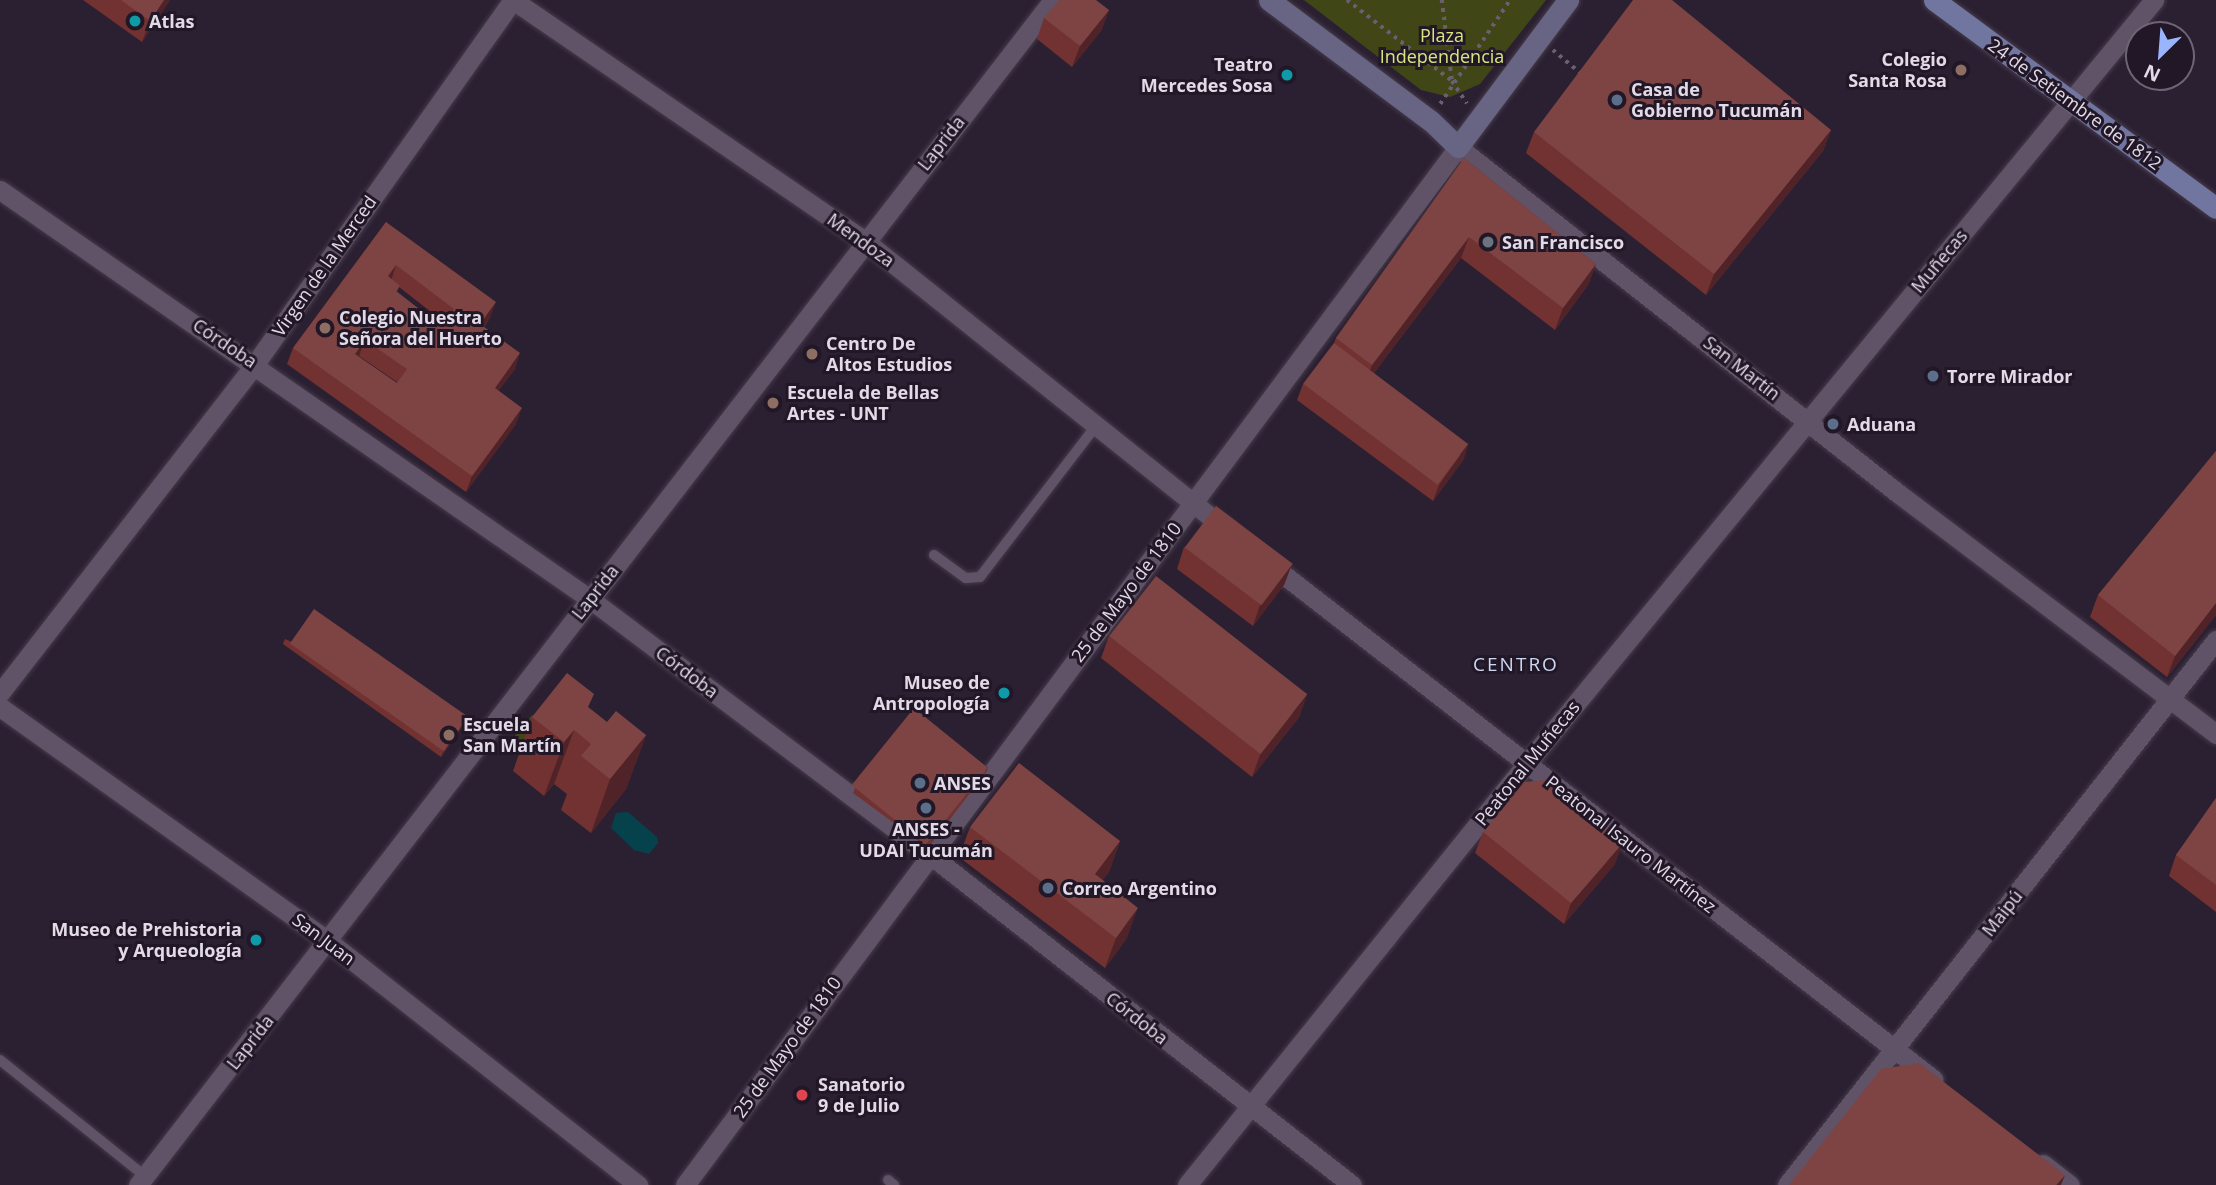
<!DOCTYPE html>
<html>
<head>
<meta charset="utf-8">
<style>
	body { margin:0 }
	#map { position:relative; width:2216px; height:1185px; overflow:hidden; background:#2b2032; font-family:"Open Sans",sans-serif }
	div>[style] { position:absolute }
	.green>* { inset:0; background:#414616; transform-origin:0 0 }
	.water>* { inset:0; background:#05424b }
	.path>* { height:3.5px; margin-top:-1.75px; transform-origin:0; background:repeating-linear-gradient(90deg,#695f6f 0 3.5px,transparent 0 8.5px) }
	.roads { filter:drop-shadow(0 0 2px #453b4a) drop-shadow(0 0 2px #453b4a) }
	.lane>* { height:10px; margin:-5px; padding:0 5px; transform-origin:5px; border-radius:5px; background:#605367 }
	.street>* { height:19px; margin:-9.5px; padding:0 9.5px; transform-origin:9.5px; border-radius:9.5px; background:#605367 }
	.secondary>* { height:21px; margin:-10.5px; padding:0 10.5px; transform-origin:10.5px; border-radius:10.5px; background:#686484 }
	.primary>* { height:21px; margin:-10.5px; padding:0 10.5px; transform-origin:10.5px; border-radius:10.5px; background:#7176a1 }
	.wall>* { inset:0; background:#713231 }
	.shaded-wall>* { inset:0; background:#502329; transform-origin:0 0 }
	.building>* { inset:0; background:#7e4444; transform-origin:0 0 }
	.dots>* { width:19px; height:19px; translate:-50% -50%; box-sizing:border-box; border:4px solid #211727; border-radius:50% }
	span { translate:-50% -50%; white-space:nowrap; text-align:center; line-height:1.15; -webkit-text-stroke:6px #211727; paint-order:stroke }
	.poi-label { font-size:18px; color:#e2dbe7; font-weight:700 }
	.left { translate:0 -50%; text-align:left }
	.right { translate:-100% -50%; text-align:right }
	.park-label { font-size:18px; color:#d9e680 }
	.street-label { font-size:18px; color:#e2dbe7 }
	.neighbourhood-label { font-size:19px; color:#ccd8f3; letter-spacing:2px }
	.north { position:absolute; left:2125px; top:21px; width:70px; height:70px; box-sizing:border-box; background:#211727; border:2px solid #6e6574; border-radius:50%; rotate:205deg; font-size:19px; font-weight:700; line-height:28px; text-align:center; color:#e2dbe7 }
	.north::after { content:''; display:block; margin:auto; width:24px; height:32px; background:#99b5fd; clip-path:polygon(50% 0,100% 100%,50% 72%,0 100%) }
</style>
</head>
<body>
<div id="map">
	<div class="green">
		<i style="clip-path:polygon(1304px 0,1546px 0,1480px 84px,1450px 97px,1421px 90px)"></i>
		<i style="left:532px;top:715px;width:19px;height:32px;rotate:39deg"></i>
	</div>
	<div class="water">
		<i style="clip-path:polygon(628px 812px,657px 837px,658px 843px,649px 854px,634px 850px,611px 828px,616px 813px)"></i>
	</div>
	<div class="path">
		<i style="left:1347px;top:0;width:133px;rotate:37.6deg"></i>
		<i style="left:1452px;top:81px;width:27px;rotate:56deg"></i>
		<i style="left:1442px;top:0;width:80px;rotate:82.8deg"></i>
		<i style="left:1553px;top:50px;width:38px;rotate:40deg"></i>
		<i style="left:1440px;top:104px;width:125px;rotate:-56.1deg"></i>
	</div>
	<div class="roads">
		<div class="lane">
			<i style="left:934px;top:555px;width:39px;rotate:36deg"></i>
			<i style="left:966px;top:578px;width:14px;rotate:-4deg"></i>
			<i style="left:980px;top:577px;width:190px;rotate:-52.5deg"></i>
			<i style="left:0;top:1060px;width:186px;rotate:38.7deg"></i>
			<i style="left:888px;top:1180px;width:8px;rotate:40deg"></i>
		</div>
		<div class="street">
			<i style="left:513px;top:0;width:427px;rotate:34.4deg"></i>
			<i style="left:865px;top:241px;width:466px;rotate:38.6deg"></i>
			<i style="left:0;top:190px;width:718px;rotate:34.73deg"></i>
			<i style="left:590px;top:599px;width:424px;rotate:37deg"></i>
			<i style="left:929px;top:854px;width:537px;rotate:38.04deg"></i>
			<i style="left:1266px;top:561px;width:845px;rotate:37.83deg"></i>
			<i style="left:0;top:693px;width:416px;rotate:-52.2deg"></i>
			<i style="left:255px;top:364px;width:446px;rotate:-54.7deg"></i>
			<i style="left:0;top:707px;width:403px;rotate:35.5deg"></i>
			<i style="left:328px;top:941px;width:395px;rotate:38.2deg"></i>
			<i style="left:2043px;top:1164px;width:34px;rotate:38deg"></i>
			<i style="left:138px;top:1185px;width:1497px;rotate:-52.33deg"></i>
			<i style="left:685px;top:1185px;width:1294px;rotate:-53.32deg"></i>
			<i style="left:1458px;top:147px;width:561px;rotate:38.2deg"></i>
			<i style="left:1899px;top:494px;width:398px;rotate:37.1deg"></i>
			<i style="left:1187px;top:1185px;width:542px;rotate:-51.14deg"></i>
			<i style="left:1527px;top:763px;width:988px;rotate:-50.59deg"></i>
			<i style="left:1787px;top:1185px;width:694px;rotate:-51.79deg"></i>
		</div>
		<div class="secondary">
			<i style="left:1269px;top:0;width:202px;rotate:36.8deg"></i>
			<i style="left:1431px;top:121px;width:37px;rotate:44deg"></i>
			<i style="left:1458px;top:147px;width:184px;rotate:-53.2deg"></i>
		</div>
		<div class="primary">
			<i style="left:1934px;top:0;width:350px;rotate:36.4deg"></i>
		</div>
	</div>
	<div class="wall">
		<i style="clip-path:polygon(83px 0,170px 0,142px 42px)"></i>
		<i style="clip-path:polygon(1109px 10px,1101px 31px,1072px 67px,1037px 39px,1044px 18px)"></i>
		<i style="clip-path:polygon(1831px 130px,1823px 151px,1706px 295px,1526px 153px,1534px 132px)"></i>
		<i style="clip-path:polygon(1464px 158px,1596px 264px,1588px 285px,1555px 330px,1461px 258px,1374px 373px,1464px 459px,1433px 501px,1297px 400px,1303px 384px,1334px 343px,1336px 338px)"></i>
		<i style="clip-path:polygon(evenodd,386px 222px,490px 318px,484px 327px,515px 369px,498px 391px,516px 424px,466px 492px,287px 364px,293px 348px,386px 222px,399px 287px,444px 322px,441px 326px,397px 292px,399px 287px,386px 222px,359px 356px,397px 382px,397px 383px,359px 357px,359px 356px)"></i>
		<i style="clip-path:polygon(2216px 451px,2216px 615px,2167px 677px,2090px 617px,2098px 595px)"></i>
		<i style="clip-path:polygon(1184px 547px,1292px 564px,1284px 585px,1253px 626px,1177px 569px)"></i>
		<i style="clip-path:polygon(1109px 636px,1300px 716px,1252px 777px,1101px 658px)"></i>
		<i style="clip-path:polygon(285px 639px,467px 718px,465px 723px,441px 757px,283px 644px)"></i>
		<i style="clip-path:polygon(589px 708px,607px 722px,646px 735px,626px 789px,591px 833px,561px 810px,567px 794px,554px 784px,544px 796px,513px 771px,532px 717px)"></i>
		<i style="clip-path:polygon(986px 772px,928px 848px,853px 793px,855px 788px)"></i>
		<i style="clip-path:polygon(2216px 798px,2216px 912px,2169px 876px,2176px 855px)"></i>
		<i style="clip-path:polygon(970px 827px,1120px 841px,1109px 872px,1102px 880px,1127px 938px,1105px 968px,959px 857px)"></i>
		<i style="clip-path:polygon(1483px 832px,1615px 864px,1564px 924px,1475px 853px)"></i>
	</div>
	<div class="shaded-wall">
		<i style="clip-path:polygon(164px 0,170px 0,142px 42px,150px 21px)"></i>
		<i style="clip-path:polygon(1109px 10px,1101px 31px,1072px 67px,1080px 46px)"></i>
		<i style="clip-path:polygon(1831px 130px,1823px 151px,1706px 295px,1714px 274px)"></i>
		<i style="clip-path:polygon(1469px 237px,1461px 258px,1364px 386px,1372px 365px)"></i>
		<i style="clip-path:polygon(1596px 264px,1588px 285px,1555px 330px,1563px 308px)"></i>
		<i style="clip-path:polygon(396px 265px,391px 281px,388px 276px)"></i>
		<i style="clip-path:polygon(496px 302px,490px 318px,474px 340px,480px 324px)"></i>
		<i style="clip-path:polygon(365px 340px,359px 356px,349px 370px,355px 354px)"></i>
		<i style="clip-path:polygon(520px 353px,515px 369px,489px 404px,495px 388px)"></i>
		<i style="clip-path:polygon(522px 408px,516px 424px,466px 492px,472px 476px)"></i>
		<i style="clip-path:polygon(1469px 443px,1464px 459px,1433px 501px,1439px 485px)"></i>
		<i style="clip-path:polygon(1292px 564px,1284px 585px,1253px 626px,1260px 605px)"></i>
		<i style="clip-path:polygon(2216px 603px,2216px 615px,2167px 677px,2175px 656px)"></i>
		<i style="clip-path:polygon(1307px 695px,1300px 716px,1252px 777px,1260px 755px)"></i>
		<i style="clip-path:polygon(467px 718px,465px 723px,441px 757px,443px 752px)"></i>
		<i style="clip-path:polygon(574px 730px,554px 784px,544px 796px,564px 742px)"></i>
		<i style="clip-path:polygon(646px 735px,626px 789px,591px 833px,610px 779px)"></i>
		<i style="left:988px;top:767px;width:5px;height:96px;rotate:112deg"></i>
		<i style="clip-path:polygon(1120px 841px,1109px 872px,1084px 905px,1095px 874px)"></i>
		<i style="clip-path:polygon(1623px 843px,1615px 864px,1564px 924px,1571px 903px)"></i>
		<i style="clip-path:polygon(1138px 908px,1127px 938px,1105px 968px,1116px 938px)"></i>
		<i style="clip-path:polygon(2065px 1175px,2061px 1185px,2056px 1185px)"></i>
	</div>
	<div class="building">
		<i style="clip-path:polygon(121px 0,164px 0,150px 21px)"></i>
		<i style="clip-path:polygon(1059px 0,1096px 0,1109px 10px,1080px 46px,1044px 18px)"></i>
		<i style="clip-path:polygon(1633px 0,1672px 0,1831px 130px,1714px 274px,1534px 132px)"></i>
		<i style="clip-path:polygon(1464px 158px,1596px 264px,1563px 308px,1469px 237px,1372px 365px,1336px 338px)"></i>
		<i style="clip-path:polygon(evenodd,386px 222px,496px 302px,480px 324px,520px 353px,495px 388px,522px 408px,472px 476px,293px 348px,386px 222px,396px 265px,454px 309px,441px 326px,396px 291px,400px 286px,388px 276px,396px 265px,386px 222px,365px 340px,407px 369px,397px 383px,355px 354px,365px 340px)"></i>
		<i style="left:1334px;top:343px;width:168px;height:51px;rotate:37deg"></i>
		<i style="clip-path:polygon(2216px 451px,2216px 603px,2175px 656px,2098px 595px)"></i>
		<i style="left:1216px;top:506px;width:96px;height:52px;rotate:37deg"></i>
		<i style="left:1156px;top:576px;width:192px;height:76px;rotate:38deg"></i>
		<i style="left:314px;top:609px;width:188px;height:42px;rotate:35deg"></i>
		<i style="clip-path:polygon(567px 673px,594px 694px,588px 707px,607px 722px,616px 711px,646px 735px,610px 779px,581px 756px,591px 744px,574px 730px,564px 742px,532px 717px)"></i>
		<i style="left:914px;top:708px;width:95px;height:99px;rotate:39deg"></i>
		<i style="clip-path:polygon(1019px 763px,1120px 841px,1095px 874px,1138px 908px,1116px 938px,970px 827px)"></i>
		<i style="clip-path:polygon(1546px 780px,1623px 843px,1571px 903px,1483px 832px,1523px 782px)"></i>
		<i style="clip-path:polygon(2216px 798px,2216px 885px,2176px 855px)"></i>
		<i style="clip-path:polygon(1919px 1063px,2065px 1175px,2056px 1185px,1789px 1185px,1881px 1069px)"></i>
	</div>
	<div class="dots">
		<i style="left:135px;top:21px;background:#0f9aa8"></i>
		<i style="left:1961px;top:70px;background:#8d6e63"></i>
		<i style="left:1287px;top:75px;background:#0f9aa8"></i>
		<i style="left:1617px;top:100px;background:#5c6f8a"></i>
		<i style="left:1488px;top:242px;background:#6b7280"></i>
		<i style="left:325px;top:328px;background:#8d6e63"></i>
		<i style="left:812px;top:354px;background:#8d6e63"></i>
		<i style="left:1933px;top:376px;background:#5c6f8a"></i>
		<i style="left:773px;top:403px;background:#8d6e63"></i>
		<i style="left:1833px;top:424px;background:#5c6f8a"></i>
		<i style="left:1004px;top:693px;background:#0f9aa8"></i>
		<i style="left:449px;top:735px;background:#8d6e63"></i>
		<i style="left:920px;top:783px;background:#5c6f8a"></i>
		<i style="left:926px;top:808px;background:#5c6f8a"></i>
		<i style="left:1048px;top:888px;background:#5c6f8a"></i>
		<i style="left:256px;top:940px;background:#0f9aa8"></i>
		<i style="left:802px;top:1095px;background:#e0444e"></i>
	</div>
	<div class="poi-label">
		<span class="left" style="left:149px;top:21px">Atlas</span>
		<span class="right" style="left:1947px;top:70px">Colegio<br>Santa Rosa</span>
		<span class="right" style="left:1273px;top:75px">Teatro<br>Mercedes Sosa</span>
		<span class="left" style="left:1631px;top:100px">Casa de<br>Gobierno Tucumán</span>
		<span class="left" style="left:1502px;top:242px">San Francisco</span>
		<span class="left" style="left:339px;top:328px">Colegio Nuestra<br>Señora del Huerto</span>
		<span class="left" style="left:826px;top:354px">Centro De<br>Altos Estudios</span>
		<span class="left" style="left:1947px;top:376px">Torre Mirador</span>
		<span class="left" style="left:787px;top:403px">Escuela de Bellas<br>Artes - UNT</span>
		<span class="left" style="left:1847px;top:424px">Aduana</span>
		<span class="right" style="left:990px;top:693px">Museo de<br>Antropología</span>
		<span class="left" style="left:463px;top:735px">Escuela<br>San Martín</span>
		<span class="left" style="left:934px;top:783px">ANSES</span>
		<span style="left:926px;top:840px">ANSES -<br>UDAI Tucumán</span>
		<span class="left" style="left:1062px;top:888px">Correo Argentino</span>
		<span class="right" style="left:242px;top:940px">Museo de Prehistoria<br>y Arqueología</span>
		<span class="left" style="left:818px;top:1095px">Sanatorio<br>9 de Julio</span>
	</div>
	<div class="park-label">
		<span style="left:1442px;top:46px">Plaza<br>Independencia</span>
	</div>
	<div class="street-label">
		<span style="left:2075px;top:104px;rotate:36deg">24 de Setiembre de 1812</span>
		<span style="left:941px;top:143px;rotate:-52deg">Laprida</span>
		<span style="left:861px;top:240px;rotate:36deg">Mendoza</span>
		<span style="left:1939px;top:261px;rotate:-50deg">Muñecas</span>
		<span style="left:324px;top:266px;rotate:-55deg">Virgen de la Merced</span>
		<span style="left:225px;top:343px;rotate:34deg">Córdoba</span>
		<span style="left:1742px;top:368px;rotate:38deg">San Martín</span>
		<span style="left:595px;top:592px;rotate:-52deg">Laprida</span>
		<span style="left:1126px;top:592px;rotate:-53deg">25 de Mayo de 1810</span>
		<span style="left:687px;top:672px;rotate:37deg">Córdoba</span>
		<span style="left:1527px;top:763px;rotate:-51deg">Peatonal Muñecas</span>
		<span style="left:1631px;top:844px;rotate:38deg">Peatonal Isauro Martínez</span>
		<span style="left:2002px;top:913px;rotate:-52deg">Maipú</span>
		<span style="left:324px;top:939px;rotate:37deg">San Juan</span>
		<span style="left:1137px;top:1018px;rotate:38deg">Córdoba</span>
		<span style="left:250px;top:1042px;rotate:-52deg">Laprida</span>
		<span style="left:787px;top:1047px;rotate:-54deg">25 de Mayo de 1810</span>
	</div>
	<div class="neighbourhood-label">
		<span style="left:1516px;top:665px">CENTRO</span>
	</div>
	<div class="north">N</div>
</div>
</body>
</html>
